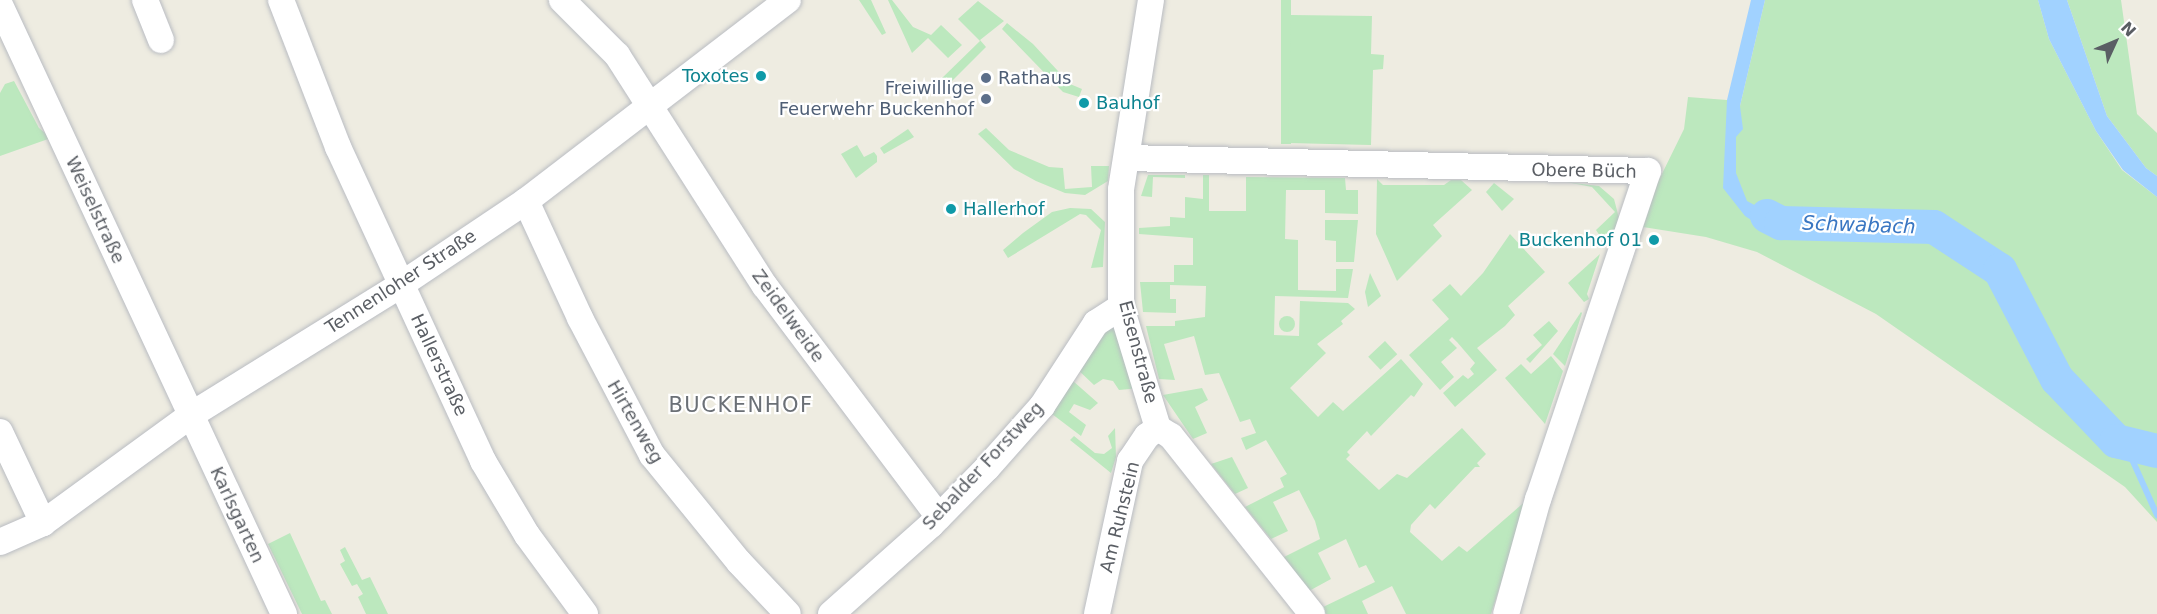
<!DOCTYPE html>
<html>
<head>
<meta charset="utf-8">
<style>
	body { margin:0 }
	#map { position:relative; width:2157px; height:614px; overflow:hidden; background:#eeece1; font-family:"DejaVu Sans",sans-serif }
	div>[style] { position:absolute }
	.green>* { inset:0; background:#bce8be; transform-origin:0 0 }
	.round { border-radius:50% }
	.water>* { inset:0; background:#a1d2ff }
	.stream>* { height:6px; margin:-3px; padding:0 3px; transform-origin:3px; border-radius:3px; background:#a1d2ff }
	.river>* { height:34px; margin:-17px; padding:0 17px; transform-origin:17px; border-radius:17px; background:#a1d2ff }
	.roads { filter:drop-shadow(0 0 2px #b9bcc2) drop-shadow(0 0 2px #b9bcc2) }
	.minor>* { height:26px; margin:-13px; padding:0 13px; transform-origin:13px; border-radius:13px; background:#fff }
	.dots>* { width:16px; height:16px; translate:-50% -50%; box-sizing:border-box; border:3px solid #fff; border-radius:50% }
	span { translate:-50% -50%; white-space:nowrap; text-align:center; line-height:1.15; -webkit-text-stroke:4.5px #fff; paint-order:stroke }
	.culture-label { font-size:18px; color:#0d838f }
	.right { translate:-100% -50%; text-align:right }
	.left { translate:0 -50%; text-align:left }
	.service-label { font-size:18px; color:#4e5e75 }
	.street-label { font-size:18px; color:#5a5e64 }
	.water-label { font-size:20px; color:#3976c2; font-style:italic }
	.quarter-label { font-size:21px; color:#6b7076; letter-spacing:1.5px }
	.north { position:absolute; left:2085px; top:12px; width:60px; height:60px; -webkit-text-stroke:4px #fff; paint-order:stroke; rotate:46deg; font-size:16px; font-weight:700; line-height:24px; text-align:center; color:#5a5e64 }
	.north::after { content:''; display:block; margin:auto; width:21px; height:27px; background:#5a5e64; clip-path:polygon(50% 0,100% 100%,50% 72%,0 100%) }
</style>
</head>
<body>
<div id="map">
	<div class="green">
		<i style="clip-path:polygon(859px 0,871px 0,886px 33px,882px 35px)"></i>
		<i style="clip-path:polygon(888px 0,892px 0,913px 27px,931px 35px,941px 25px,962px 45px,948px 58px,928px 38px,912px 53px)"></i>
		<i style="left:1281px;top:0;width:10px;height:144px"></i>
		<i style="clip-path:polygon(1765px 0,2038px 0,2049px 39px,2096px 131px,2122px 170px,2157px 197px,2157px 522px,2125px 487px,1876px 314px,1757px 252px,1706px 237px,1643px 227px,1657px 184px,1684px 129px,1688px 97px,1727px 100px,1740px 106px)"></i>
		<i style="clip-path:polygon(2067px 0,2121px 0,2137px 114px,2157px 133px,2157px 176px,2146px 168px,2107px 116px)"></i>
		<i style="clip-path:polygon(978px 1px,1004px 21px,980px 40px,986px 47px,947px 86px,940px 80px,980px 41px,958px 19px)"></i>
		<i style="clip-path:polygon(1291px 15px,1372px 16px,1371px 54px,1384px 55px,1383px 69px,1373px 70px,1371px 145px,1288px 143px)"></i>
		<i style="clip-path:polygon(1007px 23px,1033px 44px,1070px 84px,1082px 89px,1079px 97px,1063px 92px,1002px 29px)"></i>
		<i style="clip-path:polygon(14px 81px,39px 128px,51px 138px,0 156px,0 93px,5px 84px)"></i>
		<i style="clip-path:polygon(986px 128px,1009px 150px,1049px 167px,1063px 168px,1065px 189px,1092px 187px,1091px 166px,1109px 166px,1108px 181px,1085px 195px,1065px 193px,1036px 181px,1014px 169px,978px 134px)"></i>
		<i style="clip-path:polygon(908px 129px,914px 137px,884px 154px,880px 148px)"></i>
		<i style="clip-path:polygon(857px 145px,864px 157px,874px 152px,877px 156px,877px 162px,856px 178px,841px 154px)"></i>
		<i style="clip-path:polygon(1148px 175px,1185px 175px,1185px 178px,1153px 177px,1152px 197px,1141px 196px)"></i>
		<i style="clip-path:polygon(1203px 175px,1209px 175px,1209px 211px,1246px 211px,1246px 177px,1345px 178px,1346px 190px,1358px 190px,1358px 214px,1325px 213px,1325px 190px,1286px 190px,1285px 239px,1298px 240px,1298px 290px,1336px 291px,1336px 269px,1353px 269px,1348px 298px,1275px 296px,1274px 335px,1299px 336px,1300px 301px,1348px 303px,1355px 309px,1341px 321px,1343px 324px,1317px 344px,1326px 353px,1290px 388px,1318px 417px,1333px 402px,1343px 411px,1401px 359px,1423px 384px,1414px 397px,1411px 395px,1371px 436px,1367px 431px,1347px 452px,1350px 455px,1346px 459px,1379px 490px,1397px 474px,1407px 478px,1462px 428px,1486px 454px,1477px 463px,1480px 467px,1475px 467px,1435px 509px,1430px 504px,1411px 525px,1410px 532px,1442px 561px,1459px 546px,1467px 552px,1528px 499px,1491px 614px,1406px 614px,1392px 586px,1362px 601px,1368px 614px,1325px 614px,1321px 608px,1375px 582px,1366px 565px,1359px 568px,1346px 539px,1318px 553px,1331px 579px,1309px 591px,1284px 557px,1320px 539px,1315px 521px,1299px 490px,1273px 502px,1288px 531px,1271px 539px,1245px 507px,1284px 487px,1280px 478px,1287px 474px,1266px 440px,1246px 450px,1241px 438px,1256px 433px,1250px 419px,1240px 422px,1219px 373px,1205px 375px,1194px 336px,1164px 344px,1175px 380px,1159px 379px,1146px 326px,1175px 326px,1175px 321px,1205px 317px,1206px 286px,1170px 285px,1170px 299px,1176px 299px,1176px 313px,1143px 312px,1140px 282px,1174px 282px,1174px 265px,1193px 265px,1193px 238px,1139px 234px,1139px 228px,1170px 226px,1170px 217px,1185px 218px,1185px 197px,1203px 199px)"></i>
		<i style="clip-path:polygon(1377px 179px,1383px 185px,1444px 185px,1451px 180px,1461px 180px,1472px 190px,1433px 225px,1442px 236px,1397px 281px,1376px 234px)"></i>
		<i style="clip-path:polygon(1566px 182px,1599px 186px,1614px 199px,1619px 218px,1608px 248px,1596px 230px,1615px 212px,1592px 187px)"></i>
		<i style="clip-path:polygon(1494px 183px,1514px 199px,1502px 211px,1486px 192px)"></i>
		<i style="clip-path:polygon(1070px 208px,1091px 209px,1105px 222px,1103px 267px,1091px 268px,1101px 230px,1086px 215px,1080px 214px,1008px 258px,1003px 250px,1023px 233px,1052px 212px)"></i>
		<i style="clip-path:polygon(1325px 220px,1358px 220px,1354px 262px,1336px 262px,1336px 241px,1325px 240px)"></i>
		<i style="clip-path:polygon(1510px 234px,1545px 272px,1508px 306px,1515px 315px,1505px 326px,1477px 348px,1497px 370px,1455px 407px,1443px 393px,1463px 375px,1468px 379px,1474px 374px,1470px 369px,1475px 363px,1457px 342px,1452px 337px,1449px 340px,1457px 348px,1441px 362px,1454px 377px,1440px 390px,1409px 355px,1449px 319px,1432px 300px,1450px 284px,1461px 296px,1483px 273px)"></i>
		<i style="clip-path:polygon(1600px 254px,1587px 294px,1589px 299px,1584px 302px,1568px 283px)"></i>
		<i style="clip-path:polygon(1370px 273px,1381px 296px,1368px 307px,1365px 292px)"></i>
		<i style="clip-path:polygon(1581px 312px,1582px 313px,1565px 366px,1553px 354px)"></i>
		<i class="round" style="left:1279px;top:316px;width:16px;height:16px"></i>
		<i style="clip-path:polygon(1549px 321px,1558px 331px,1530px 363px,1526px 359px,1542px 345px,1533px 335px)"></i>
		<i style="clip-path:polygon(1114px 326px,1140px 388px,1119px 390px,1113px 381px,1103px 379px,1094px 385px,1076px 368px,1100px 331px)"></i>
		<i style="left:1385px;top:341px;width:18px;height:23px;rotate:47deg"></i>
		<i style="clip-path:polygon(1551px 356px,1563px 371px,1545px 424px,1505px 378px,1521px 364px,1531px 374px)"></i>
		<i style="clip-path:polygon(1073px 381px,1098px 403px,1090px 410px,1074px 404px,1069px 412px,1086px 425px,1081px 436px,1052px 414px)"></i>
		<i style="clip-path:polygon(1202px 388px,1208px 400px,1195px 407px,1207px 433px,1193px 439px,1163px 395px)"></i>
		<i style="clip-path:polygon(1115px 428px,1116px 457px,1111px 473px,1070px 440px,1074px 436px,1095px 453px,1104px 454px,1112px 448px,1108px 436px)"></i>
		<i style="clip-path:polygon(1232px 457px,1248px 488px,1235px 494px,1211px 464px)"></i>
		<i style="clip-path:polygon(290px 533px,321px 601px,325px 600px,332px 614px,302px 614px,268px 544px)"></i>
		<i style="clip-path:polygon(345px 547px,362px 580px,370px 577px,388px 614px,366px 614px,358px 597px,363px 594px,357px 584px,352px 586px,340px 564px,345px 561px,340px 550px)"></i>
	</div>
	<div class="water">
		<i style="clip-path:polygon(1751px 0,1765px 0,1740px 106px,1743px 129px,1736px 137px,1736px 173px,1747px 201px,1762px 209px,1813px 221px,1789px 228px,1762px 227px,1745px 216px,1723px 188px,1727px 100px)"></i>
		<i style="clip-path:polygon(2038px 0,2067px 0,2107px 116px,2146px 168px,2157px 176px,2157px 197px,2123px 170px,2096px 131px,2049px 39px)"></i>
	</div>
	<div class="stream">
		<i style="left:2126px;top:446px;width:76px;rotate:65.8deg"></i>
	</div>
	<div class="river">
		<i style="left:1767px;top:216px;width:16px;rotate:27deg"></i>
		<i style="left:1781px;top:223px;width:153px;rotate:1.5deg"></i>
		<i style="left:1934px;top:227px;width:79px;rotate:33.1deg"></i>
		<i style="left:2000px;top:270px;width:123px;rotate:62.4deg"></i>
		<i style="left:2057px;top:379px;width:86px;rotate:46.4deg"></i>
		<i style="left:2116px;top:441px;width:42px;rotate:13.7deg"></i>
	</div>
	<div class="roads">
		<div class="minor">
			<i style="left:145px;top:0;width:43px;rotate:68.2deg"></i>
			<i style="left:281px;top:0;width:158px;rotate:68.8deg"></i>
			<i style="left:338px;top:147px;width:346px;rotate:65.2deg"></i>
			<i style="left:483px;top:461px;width:86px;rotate:59.3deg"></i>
			<i style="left:527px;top:535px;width:98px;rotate:53.7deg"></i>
			<i style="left:562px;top:0;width:78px;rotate:45deg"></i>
			<i style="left:617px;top:55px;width:274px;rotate:57.4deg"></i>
			<i style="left:765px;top:286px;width:289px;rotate:53deg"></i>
			<i style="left:1151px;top:0;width:192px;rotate:99deg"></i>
			<i style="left:1121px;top:190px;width:117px;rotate:90deg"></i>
			<i style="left:1121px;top:307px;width:127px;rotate:73deg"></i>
			<i style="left:1158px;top:428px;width:15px;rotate:32deg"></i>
			<i style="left:1171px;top:436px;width:227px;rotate:51.6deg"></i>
			<i style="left:0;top:5px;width:672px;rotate:65deg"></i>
			<i style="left:1127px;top:158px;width:521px;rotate:1.43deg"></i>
			<i style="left:1648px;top:171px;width:346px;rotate:108.5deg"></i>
			<i style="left:1538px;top:499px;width:119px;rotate:105.5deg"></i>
			<i style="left:526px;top:201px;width:129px;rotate:65.2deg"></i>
			<i style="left:580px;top:318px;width:155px;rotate:62.3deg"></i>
			<i style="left:652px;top:455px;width:138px;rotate:50.9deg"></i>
			<i style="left:739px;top:562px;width:71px;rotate:46.7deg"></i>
			<i style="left:0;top:432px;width:101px;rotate:64.7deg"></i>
			<i style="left:0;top:542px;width:47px;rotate:-23.8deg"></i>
			<i style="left:43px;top:523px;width:183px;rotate:-36.1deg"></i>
			<i style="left:191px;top:415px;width:248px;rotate:-31.8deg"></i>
			<i style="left:402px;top:284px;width:149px;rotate:-33.8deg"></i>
			<i style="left:526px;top:201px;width:330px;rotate:-37.5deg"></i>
			<i style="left:831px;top:614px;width:134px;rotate:-41.7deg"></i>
			<i style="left:931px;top:525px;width:80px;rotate:-45.5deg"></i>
			<i style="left:987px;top:468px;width:83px;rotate:-48.4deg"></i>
			<i style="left:1042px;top:406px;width:99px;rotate:-57deg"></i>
			<i style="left:1096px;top:323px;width:30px;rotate:-33deg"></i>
			<i style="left:1097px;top:614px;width:157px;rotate:-77.8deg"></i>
			<i style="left:1130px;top:461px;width:30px;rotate:-56deg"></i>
			<i style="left:1147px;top:436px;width:14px;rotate:-36deg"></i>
		</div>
	</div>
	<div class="dots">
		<i style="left:761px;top:76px;background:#0f9aa8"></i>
		<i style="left:986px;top:78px;background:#5c6f8a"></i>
		<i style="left:986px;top:99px;background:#5c6f8a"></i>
		<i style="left:1084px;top:103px;background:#0f9aa8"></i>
		<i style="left:951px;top:209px;background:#0f9aa8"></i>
		<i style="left:1654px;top:240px;background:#0f9aa8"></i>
	</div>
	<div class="culture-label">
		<span class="right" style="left:749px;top:76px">Toxotes</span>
		<span class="left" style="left:1096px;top:103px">Bauhof</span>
		<span class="left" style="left:963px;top:209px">Hallerhof</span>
		<span class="right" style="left:1642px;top:240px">Buckenhof 01</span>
	</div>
	<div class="service-label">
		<span class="left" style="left:998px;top:78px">Rathaus</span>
		<span class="right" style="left:974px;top:99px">Freiwillige<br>Feuerwehr Buckenhof</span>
	</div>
	<div class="street-label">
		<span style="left:1584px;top:171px;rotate:1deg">Obere Büch</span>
		<span style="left:95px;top:210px;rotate:65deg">Weiselstraße</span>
		<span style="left:401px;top:282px;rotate:-33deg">Tennenloher Straße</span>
		<span style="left:788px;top:316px;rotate:54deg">Zeidelweide</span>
		<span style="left:1138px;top:352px;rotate:75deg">Eisenstraße</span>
		<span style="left:439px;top:365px;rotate:65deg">Hallerstraße</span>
		<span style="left:635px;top:422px;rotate:60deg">Hirtenweg</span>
		<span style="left:983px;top:466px;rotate:-47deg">Sebalder Forstweg</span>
		<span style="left:237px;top:515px;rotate:65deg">Karlsgarten</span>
		<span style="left:1120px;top:517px;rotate:-76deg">Am Ruhstein</span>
	</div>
	<div class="water-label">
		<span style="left:1859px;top:225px;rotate:2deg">Schwabach</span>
	</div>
	<div class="quarter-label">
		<span style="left:741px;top:405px">BUCKENHOF</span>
	</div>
	<div class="north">N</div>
</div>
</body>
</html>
